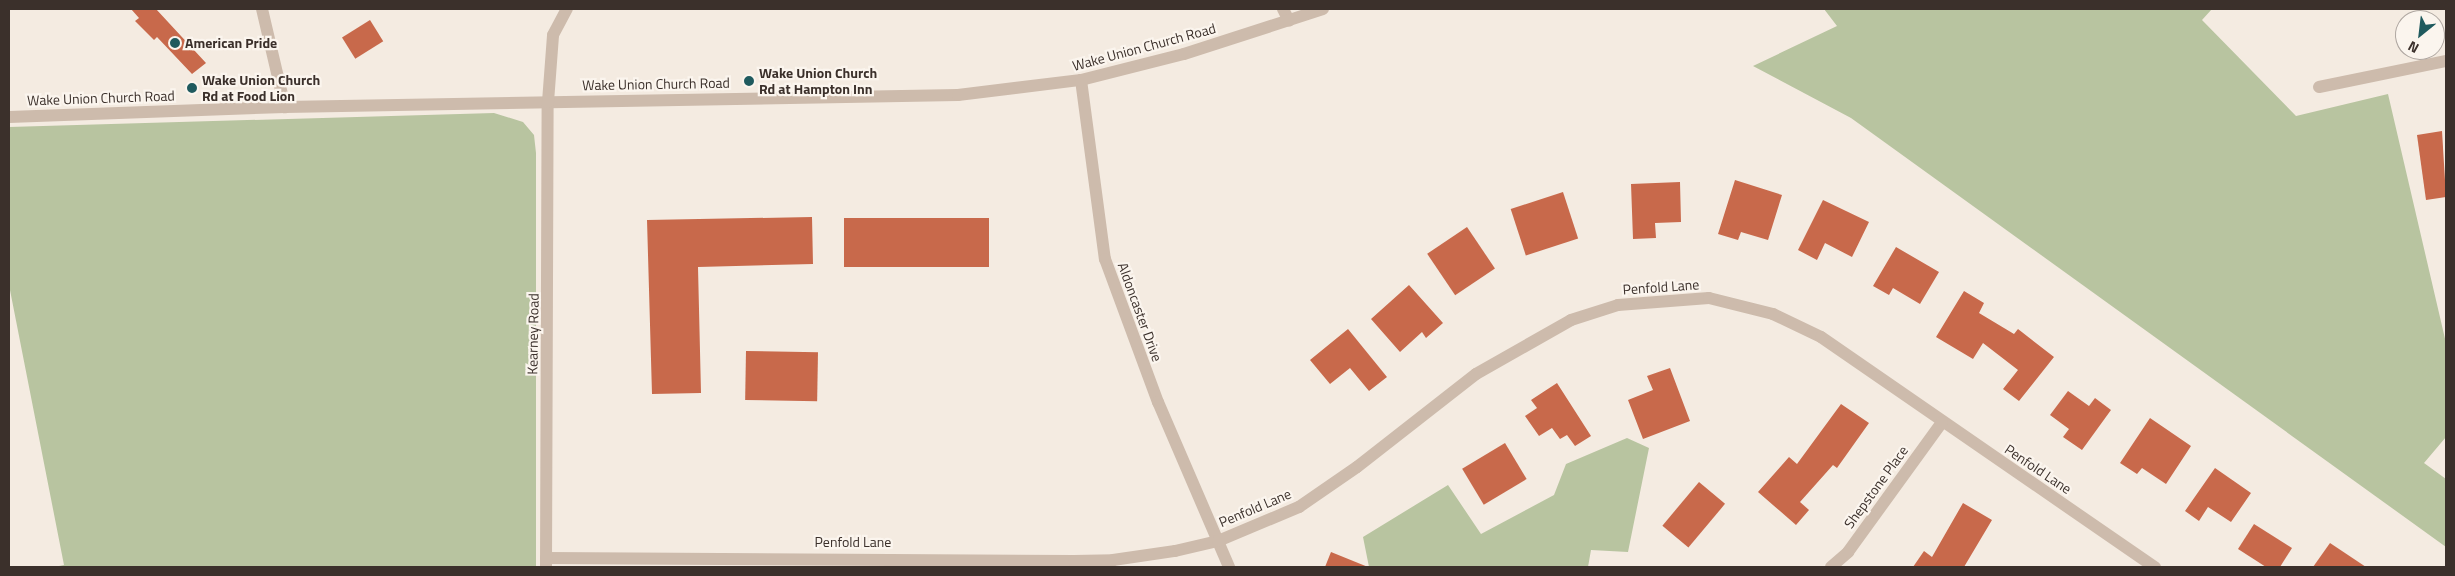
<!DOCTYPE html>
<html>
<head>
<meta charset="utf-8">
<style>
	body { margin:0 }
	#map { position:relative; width:2455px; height:576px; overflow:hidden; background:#f4ebe1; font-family:"Titillium Web",sans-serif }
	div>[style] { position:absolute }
	.green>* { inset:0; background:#b8c4a0 }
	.building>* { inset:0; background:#c8694b; transform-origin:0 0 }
	.minor>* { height:12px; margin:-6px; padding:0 6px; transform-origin:6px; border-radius:6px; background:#cdbbac }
	.dots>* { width:14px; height:14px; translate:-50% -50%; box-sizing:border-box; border:2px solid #fbf5ee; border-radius:50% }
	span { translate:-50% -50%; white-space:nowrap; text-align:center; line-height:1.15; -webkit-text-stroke:4.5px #fbf5ee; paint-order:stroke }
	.poi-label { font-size:14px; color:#3b302b; font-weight:700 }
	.left { translate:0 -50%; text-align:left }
	.street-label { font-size:14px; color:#3b302b }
	.frame { position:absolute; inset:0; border:10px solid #3b302b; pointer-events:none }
	.north { position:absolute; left:2395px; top:10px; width:50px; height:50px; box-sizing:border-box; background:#fbf5ee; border:1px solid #aea6a0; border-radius:50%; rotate:209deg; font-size:14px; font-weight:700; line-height:20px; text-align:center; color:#3b302b }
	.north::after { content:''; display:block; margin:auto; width:18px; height:22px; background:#1f5a5e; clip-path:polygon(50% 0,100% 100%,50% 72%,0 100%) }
</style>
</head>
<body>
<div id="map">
	<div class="green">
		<i style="clip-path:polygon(1824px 9px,2212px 9px,2202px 20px,2296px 116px,2388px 94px,2446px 343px,2446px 437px,2424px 463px,2446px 479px,2446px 547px,1851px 118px,1753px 66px,1837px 26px)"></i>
		<i style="clip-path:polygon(494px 113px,523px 122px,534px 135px,536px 153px,536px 567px,54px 567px,64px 565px,9px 285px,9px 127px)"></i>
		<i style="clip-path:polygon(1627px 438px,1649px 448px,1628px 552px,1591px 550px,1588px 567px,1369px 567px,1363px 537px,1448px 485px,1481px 534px,1554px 495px,1566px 464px)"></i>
	</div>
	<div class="building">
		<i style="clip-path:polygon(131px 9px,156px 9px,206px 63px,192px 74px,157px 37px,154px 40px,135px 21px,139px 18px)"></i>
		<i style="left:370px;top:20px;width:25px;height:33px;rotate:58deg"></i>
		<i style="clip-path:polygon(2442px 131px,2446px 197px,2426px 200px,2417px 135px)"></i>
		<i style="clip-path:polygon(1735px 180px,1782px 195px,1768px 240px,1741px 232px,1738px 240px,1718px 234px)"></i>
		<i style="clip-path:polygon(1680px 182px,1681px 222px,1655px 223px,1656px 238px,1633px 239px,1631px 184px)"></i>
		<i style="left:1563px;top:192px;width:49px;height:55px;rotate:72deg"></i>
		<i style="clip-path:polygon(1823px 200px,1869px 222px,1852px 257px,1825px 243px,1817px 260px,1798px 250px)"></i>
		<i style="clip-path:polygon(812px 217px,813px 264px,698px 267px,701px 393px,652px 394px,647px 220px)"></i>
		<i style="left:844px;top:218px;width:145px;height:49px"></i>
		<i style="left:1467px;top:227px;width:50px;height:48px;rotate:56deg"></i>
		<i style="clip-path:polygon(1896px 247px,1939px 272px,1920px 304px,1893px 288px,1889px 295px,1873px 286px)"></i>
		<i style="clip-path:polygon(1409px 285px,1443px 323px,1426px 338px,1422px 332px,1400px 352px,1371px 319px)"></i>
		<i style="clip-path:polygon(1964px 291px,1984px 303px,1979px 313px,2014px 334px,2018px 329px,2054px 357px,2019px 401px,2003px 389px,2018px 370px,1983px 343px,1973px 359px,1936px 337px)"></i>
		<i style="clip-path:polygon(1348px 329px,1387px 377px,1369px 391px,1350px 368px,1330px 384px,1310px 360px)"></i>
		<i style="left:746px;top:351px;width:72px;height:49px;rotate:1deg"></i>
		<i style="clip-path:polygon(1670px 368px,1690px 421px,1643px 439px,1628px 400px,1653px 390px,1647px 376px)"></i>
		<i style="clip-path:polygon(1557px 383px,1591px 436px,1575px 446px,1567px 435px,1560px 439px,1552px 428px,1539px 436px,1525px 416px,1537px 408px,1531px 400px)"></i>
		<i style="clip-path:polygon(2068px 391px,2089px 406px,2095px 398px,2111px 410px,2082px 450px,2063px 437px,2069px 429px,2050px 415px)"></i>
		<i style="clip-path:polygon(1841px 404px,1869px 423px,1837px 468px,1833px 465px,1800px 502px,1809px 510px,1796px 525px,1758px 492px,1789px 457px,1797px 464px)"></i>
		<i style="clip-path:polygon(2150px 418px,2191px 446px,2166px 484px,2142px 468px,2137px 474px,2120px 463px)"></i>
		<i style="left:1505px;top:443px;width:42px;height:50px;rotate:59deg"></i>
		<i style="clip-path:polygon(2215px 468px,2251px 493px,2231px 522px,2208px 507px,2199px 521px,2185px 511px)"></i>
		<i style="left:1699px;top:482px;width:34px;height:57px;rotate:40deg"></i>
		<i style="clip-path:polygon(1963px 503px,1992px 520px,1964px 567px,1913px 567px,1924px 551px,1932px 557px)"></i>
		<i style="clip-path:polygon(2254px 524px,2292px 548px,2280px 567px,2266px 567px,2238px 549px)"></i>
		<i style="clip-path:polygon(2330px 543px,2366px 567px,2313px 567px)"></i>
		<i style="clip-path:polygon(1331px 552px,1368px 567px,1325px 567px)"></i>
	</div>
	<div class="minor">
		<i style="left:262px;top:9px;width:101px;rotate:76.8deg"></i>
		<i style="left:1283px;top:9px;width:13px;rotate:63deg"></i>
		<i style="left:1081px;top:80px;width:181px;rotate:82.4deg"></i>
		<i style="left:1105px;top:259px;width:153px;rotate:69.7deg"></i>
		<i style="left:1158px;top:402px;width:180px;rotate:66.7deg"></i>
		<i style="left:2319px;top:87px;width:130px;rotate:-11.6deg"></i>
		<i style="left:9px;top:117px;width:276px;rotate:-2.1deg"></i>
		<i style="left:285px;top:107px;width:673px;rotate:-1.02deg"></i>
		<i style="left:958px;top:95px;width:124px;rotate:-7deg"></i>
		<i style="left:1081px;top:80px;width:106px;rotate:-14.2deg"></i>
		<i style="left:1184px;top:54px;width:146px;rotate:-17.9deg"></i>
		<i style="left:546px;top:558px;width:528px;rotate:0.33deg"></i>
		<i style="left:1074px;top:561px;width:39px;rotate:-1deg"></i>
		<i style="left:1113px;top:560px;width:63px;rotate:-8.3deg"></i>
		<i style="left:1175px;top:551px;width:44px;rotate:-13.1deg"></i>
		<i style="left:1218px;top:541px;width:88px;rotate:-22.8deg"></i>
		<i style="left:1299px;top:507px;width:70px;rotate:-34.6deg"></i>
		<i style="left:1357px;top:467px;width:151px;rotate:-38deg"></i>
		<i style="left:1476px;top:374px;width:109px;rotate:-29.6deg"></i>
		<i style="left:1571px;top:320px;width:49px;rotate:-17.7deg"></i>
		<i style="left:1618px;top:305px;width:91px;rotate:-4.4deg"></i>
		<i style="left:1709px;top:298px;width:66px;rotate:14deg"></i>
		<i style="left:1773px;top:314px;width:53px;rotate:25.6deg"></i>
		<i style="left:1821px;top:337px;width:406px;rotate:34.6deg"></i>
		<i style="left:546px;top:567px;width:465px;rotate:-89.8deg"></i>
		<i style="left:548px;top:102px;width:67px;rotate:-85.7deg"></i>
		<i style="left:553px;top:35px;width:30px;rotate:-62deg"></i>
		<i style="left:1831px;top:567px;width:23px;rotate:-41deg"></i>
		<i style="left:1848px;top:552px;width:160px;rotate:-54.1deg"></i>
	</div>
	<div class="dots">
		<i style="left:175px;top:43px;background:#1f5a5e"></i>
		<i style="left:749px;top:81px;background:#1f5a5e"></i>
		<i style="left:192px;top:88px;background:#1f5a5e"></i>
	</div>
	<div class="poi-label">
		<span class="left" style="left:185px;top:43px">American Pride</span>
		<span class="left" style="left:759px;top:81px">Wake Union Church<br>Rd at Hampton Inn</span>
		<span class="left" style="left:202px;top:88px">Wake Union Church<br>Rd at Food Lion</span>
	</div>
	<div class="street-label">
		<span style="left:1144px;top:47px;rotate:-15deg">Wake Union Church Road</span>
		<span style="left:656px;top:84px;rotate:-1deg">Wake Union Church Road</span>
		<span style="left:101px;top:98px;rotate:-2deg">Wake Union Church Road</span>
		<span style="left:1661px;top:287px;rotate:-4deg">Penfold Lane</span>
		<span style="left:1140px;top:312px;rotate:70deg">Aldoncaster Drive</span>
		<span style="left:533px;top:334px;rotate:-89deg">Kearney Road</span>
		<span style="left:2038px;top:469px;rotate:34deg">Penfold Lane</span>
		<span style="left:1876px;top:487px;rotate:-54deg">Shepstone Place</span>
		<span style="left:1255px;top:508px;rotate:-23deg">Penfold Lane</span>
		<span style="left:853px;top:542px">Penfold Lane</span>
	</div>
	<div class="frame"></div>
	<div class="north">N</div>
</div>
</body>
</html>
